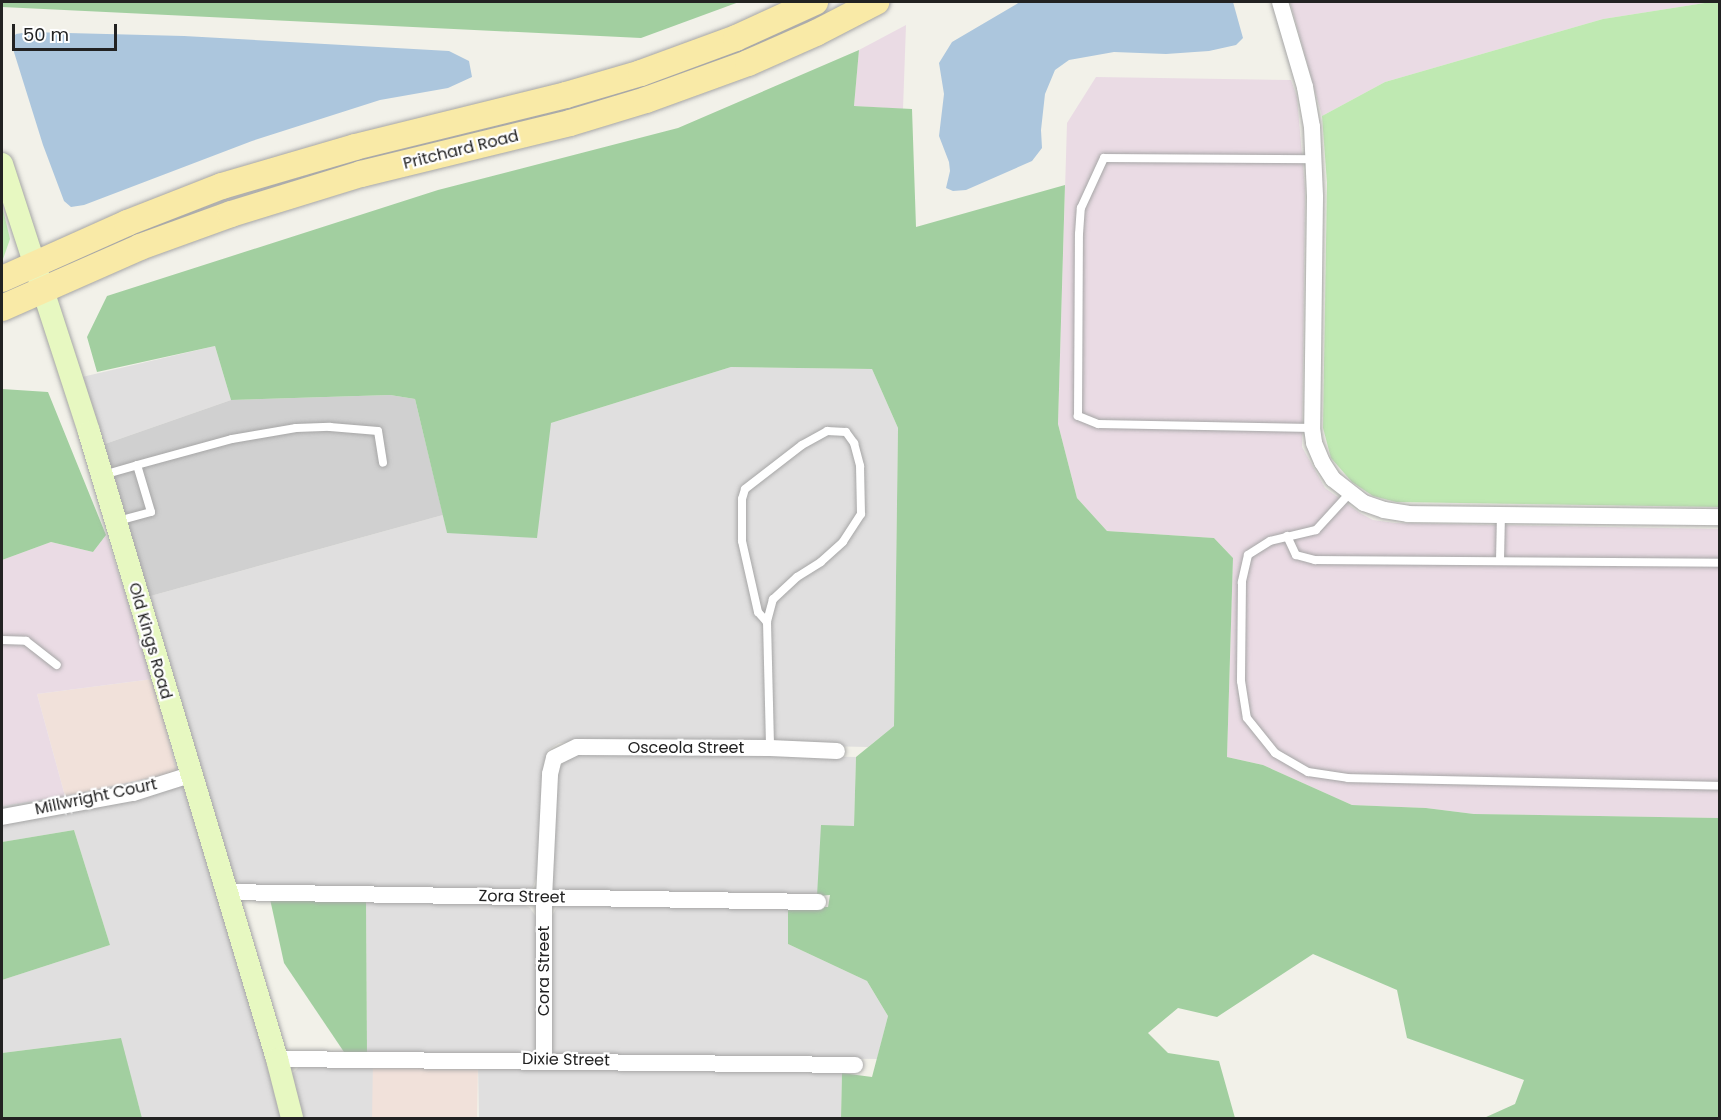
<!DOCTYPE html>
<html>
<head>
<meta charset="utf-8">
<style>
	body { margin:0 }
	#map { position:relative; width:1721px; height:1120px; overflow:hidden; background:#f2f1e9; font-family:Poppins,sans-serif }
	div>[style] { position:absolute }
	.residential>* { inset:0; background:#e0dfdf }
	.commercial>* { inset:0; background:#f1e1da; transform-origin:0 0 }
	.industrial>* { inset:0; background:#eadbe4 }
	.religious>* { inset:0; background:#d0d0d0 }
	.grass>* { inset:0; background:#bfe9b2 }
	.forest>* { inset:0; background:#a2cfa0 }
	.water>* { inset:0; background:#acc6dd }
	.roads { filter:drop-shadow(0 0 2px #a6a6a6) drop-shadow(0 0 2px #a6a6a6) }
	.lane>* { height:8px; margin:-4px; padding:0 4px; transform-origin:4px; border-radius:4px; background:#fff }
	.street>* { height:16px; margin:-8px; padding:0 8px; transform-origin:8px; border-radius:8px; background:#fff }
	.secondary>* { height:22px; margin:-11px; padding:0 11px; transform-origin:11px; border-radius:11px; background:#e7f8c1 }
	.primary>* { height:26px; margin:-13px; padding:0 13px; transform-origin:13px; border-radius:13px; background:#f9eaa7 }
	span { translate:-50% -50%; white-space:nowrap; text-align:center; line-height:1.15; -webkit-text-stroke:4.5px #fff; paint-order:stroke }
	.street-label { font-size:16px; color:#222 }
	.frame { position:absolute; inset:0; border:3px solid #222; pointer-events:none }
	.scale { position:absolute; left:12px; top:24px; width:105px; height:27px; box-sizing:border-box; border:3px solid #222; border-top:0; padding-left:8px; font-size:18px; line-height:21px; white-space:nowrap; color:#222; -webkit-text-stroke:4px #fff; paint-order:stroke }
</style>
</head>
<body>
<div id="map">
	<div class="residential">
		<i style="clip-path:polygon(215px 346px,231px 400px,102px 445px,82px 377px)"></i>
		<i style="clip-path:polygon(731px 367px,872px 369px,898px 428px,894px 726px,868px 747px,583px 741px,559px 743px,548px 750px,544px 762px,541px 863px,533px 887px,524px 892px,246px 887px,228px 876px,147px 597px,443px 515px,447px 533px,551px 423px)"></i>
		<i style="clip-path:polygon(583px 751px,856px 757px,854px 826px,817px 896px,559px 892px,552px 889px,555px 786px,559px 768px,569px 757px)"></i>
		<i style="clip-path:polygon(177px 772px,196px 822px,285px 1118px,142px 1118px,120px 1038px,2px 1053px,2px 980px,110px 945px,74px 830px,2px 842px,2px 806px)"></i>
		<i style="clip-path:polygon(366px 900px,521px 903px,530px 908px,537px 918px,538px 1044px,534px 1051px,527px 1054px,367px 1054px)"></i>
		<i style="clip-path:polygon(565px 903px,788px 907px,788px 944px,867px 981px,888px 1016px,877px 1059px,557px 1055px,550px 1052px,552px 916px,557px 907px)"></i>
		<i style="clip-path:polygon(373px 1063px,378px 1118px,302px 1118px,289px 1077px,301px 1065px)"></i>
		<i style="clip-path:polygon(478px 1065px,842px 1073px,841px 1118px,479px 1118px)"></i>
	</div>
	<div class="commercial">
		<i style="clip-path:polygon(153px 679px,177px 772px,65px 796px,37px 694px)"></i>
		<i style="left:373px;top:1063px;width:105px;height:55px;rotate:1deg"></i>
	</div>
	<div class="industrial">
		<i style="clip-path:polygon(1290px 2px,1711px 2px,1603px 19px,1385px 82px,1322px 116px)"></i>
		<i style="clip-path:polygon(906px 25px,903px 109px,854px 106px,859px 50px)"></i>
		<i style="clip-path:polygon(1096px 77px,1291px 80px,1297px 97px,1305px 189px,1302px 447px,1325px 488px,1360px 513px,1373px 520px,1395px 523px,1719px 529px,1719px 818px,1474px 814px,1426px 808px,1352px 805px,1263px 765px,1227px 757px,1233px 558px,1214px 538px,1107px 531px,1077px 498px,1058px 424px,1067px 123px)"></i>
		<i style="clip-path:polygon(106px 535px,153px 679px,37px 694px,65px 796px,2px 806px,2px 560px,51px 542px,93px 552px)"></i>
	</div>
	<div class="religious">
		<i style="clip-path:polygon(390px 395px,415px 399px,443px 515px,147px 597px,102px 445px,231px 400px)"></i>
	</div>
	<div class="grass">
		<i style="clip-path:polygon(1711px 2px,1720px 2px,1719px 507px,1396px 502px,1373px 496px,1352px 482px,1331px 458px,1323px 428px,1327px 183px,1322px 116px,1385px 82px,1603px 19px)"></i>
		<i style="clip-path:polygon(2px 205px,10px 239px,2px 262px)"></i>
	</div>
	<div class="forest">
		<i style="clip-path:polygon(2px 2px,739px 2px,641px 38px,2px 7px)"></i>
		<i style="clip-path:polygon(859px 50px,854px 106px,912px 109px,916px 227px,1065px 185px,1058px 424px,1077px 498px,1107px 531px,1214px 538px,1233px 558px,1227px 757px,1263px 765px,1352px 805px,1426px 808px,1474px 814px,1719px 818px,1719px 1118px,1484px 1118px,1515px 1104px,1524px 1080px,1407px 1038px,1397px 990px,1313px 954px,1217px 1017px,1178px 1008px,1148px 1033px,1168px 1053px,1219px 1061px,1235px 1118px,841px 1118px,842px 1073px,872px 1077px,888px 1016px,867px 981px,788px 944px,788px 907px,828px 907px,830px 895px,817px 896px,821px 825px,854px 826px,856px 757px,894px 726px,898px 428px,872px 369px,731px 367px,551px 423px,537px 538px,447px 533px,415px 399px,390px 395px,231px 400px,215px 346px,97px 372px,87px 337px,107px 296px,438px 190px,678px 128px)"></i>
		<i style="clip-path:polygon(2px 389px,48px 392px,106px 535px,93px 552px,51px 542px,2px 560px)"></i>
		<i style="clip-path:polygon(74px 830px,110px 945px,2px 980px,2px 842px)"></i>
		<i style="clip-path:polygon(270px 899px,366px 900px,367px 1054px,344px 1052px,284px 963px)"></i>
		<i style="clip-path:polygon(121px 1038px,142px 1118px,2px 1118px,2px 1053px)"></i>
	</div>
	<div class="water">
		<i style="clip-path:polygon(1020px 2px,1233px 2px,1243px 38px,1236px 45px,1209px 51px,1166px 54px,1114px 52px,1069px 60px,1055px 70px,1045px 94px,1041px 130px,1042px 148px,1032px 161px,966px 190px,953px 191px,946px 188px,950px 171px,949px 162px,939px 136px,944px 94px,939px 63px,952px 42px)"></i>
		<i style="clip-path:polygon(29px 32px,184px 36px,449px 51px,469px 61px,472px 77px,448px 88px,380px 100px,252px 141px,84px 205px,71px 207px,64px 201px,43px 145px,13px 49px,12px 39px,16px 34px)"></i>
	</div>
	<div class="roads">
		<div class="lane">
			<i style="left:1312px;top:428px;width:214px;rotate:-178.9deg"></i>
			<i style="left:1098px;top:424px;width:22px;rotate:-158deg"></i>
			<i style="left:1078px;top:416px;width:182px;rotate:-89.7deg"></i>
			<i style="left:1079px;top:234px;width:26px;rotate:-86deg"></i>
			<i style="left:1081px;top:208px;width:55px;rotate:-65.3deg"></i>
			<i style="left:1104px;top:158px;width:211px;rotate:0.3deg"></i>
			<i style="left:137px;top:465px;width:98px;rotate:-15.3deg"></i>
			<i style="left:232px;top:439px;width:65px;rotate:-9.8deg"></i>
			<i style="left:296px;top:428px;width:34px;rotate:-2deg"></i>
			<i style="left:330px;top:427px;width:48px;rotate:4.8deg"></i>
			<i style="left:378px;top:431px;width:32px;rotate:81deg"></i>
			<i style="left:103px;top:475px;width:35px;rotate:-16deg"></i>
			<i style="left:137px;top:465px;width:49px;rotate:73.4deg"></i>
			<i style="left:151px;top:512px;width:34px;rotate:165deg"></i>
			<i style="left:1349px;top:494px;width:49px;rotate:132.5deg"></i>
			<i style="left:1316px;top:530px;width:47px;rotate:166.6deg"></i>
			<i style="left:1270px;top:541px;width:26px;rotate:148deg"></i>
			<i style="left:1248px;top:555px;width:28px;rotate:103deg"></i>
			<i style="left:1242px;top:582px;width:99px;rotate:90.6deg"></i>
			<i style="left:1241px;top:681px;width:37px;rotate:81deg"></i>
			<i style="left:1247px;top:718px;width:45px;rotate:51.3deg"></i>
			<i style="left:1275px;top:753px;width:38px;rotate:30deg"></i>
			<i style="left:1308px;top:772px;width:40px;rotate:8.5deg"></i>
			<i style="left:1348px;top:778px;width:372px;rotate:1.2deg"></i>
			<i style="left:1287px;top:536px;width:21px;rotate:65deg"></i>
			<i style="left:1296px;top:555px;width:20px;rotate:15deg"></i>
			<i style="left:1315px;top:560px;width:405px;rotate:0.4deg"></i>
			<i style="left:1500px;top:561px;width:46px;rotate:-88.8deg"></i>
			<i style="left:767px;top:622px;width:13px;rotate:-132deg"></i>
			<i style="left:758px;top:612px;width:73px;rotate:-102.7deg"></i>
			<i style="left:742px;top:541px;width:42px;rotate:-90deg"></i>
			<i style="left:742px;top:499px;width:10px;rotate:-73deg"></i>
			<i style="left:745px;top:489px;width:72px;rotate:-37.7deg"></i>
			<i style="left:802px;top:445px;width:29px;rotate:-29deg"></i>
			<i style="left:827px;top:431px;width:19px;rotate:3deg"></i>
			<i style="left:846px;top:432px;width:14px;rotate:54deg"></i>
			<i style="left:854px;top:443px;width:24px;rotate:75deg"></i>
			<i style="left:860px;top:466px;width:48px;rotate:88.8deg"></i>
			<i style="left:861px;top:514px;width:33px;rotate:123deg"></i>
			<i style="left:843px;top:542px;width:30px;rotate:138deg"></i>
			<i style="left:821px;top:562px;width:28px;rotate:148deg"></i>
			<i style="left:797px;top:577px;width:33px;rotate:137deg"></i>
			<i style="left:773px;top:599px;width:24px;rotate:105deg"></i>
			<i style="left:767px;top:622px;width:126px;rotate:88.6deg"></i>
			<i style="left:2px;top:640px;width:24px;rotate:2deg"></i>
			<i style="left:26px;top:641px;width:39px;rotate:38deg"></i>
		</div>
		<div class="street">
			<i style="left:1280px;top:2px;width:89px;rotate:73.6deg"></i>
			<i style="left:1305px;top:87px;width:41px;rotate:80.1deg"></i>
			<i style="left:1312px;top:127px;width:70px;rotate:87.5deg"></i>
			<i style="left:1315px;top:197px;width:231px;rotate:90.7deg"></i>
			<i style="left:1312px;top:428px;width:15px;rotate:82deg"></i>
			<i style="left:1314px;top:443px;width:21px;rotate:67deg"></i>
			<i style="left:1322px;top:462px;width:20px;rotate:57deg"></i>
			<i style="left:1333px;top:479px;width:39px;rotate:38deg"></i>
			<i style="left:1364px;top:503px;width:21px;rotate:19deg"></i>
			<i style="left:1384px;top:510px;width:24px;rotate:9deg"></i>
			<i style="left:1408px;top:514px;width:312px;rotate:0.6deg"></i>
			<i style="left:2px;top:817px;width:133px;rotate:-10.4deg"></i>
			<i style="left:133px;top:793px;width:60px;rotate:-17.5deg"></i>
			<i style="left:226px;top:892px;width:592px;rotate:0.97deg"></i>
			<i style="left:277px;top:1059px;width:578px;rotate:0.59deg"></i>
			<i style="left:544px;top:1060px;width:162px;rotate:-90deg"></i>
			<i style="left:544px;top:898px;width:124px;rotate:-87.2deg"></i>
			<i style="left:550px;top:774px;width:16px;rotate:-76deg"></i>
			<i style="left:554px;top:758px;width:25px;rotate:-26deg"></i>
			<i style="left:577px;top:747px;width:193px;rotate:0.3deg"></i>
			<i style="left:770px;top:748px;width:67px;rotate:2.6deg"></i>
		</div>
		<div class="secondary">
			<i style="left:2px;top:164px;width:282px;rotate:72deg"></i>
			<i style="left:89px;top:432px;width:655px;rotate:73.31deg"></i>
			<i style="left:277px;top:1059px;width:61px;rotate:75.7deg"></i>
		</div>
		<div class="primary">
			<i style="left:2px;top:279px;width:137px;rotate:-24.1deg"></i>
			<i style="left:127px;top:223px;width:102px;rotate:-21.3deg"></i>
			<i style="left:222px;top:186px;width:139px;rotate:-16.3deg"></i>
			<i style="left:355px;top:147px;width:217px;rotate:-13.8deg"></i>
			<i style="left:566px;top:95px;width:78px;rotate:-16.3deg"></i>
			<i style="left:641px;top:73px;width:101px;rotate:-20.2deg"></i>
			<i style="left:736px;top:38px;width:87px;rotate:-24.5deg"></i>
			<i style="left:2px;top:308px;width:151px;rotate:-23.8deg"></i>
			<i style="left:140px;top:247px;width:97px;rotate:-19.9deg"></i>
			<i style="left:231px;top:214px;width:136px;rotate:-17.1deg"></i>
			<i style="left:361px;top:174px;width:215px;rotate:-13.7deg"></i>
			<i style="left:570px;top:123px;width:79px;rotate:-16.8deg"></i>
			<i style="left:646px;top:100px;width:109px;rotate:-19.9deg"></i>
			<i style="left:748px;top:63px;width:74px;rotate:-23.8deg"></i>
			<i style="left:816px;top:33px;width:68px;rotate:-27.3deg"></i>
		</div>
	</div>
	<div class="street-label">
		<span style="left:461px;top:150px;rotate:-14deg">Pritchard Road</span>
		<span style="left:150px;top:641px;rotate:74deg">Old Kings Road</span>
		<span style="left:686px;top:748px">Osceola Street</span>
		<span style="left:96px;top:797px;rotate:-12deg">Millwright Court</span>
		<span style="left:522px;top:897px;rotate:1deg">Zora Street</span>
		<span style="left:544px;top:971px;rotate:-90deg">Cora Street</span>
		<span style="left:566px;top:1060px;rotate:1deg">Dixie Street</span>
	</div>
	<div class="frame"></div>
	<div class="scale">50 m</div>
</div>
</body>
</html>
